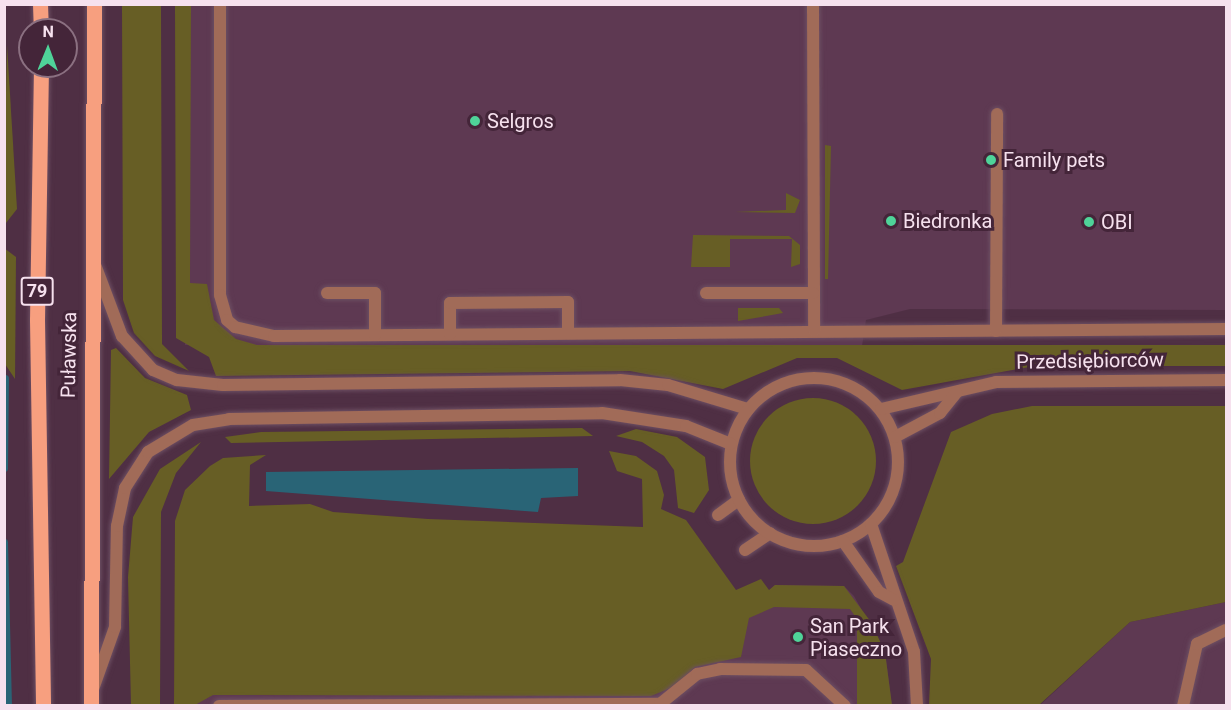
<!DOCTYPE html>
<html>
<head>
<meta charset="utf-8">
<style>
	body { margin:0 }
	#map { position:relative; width:1231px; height:710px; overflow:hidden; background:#4f2f44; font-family:Roboto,sans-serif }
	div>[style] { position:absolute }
	.built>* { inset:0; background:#5e3952 }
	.green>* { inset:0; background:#675e25 }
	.round { border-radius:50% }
	.water>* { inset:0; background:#296476 }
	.stream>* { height:7px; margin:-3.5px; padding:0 3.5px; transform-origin:3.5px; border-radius:3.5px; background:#296476 }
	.roads { filter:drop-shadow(0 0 2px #6d4f63) drop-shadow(0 0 2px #6d4f63) }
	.lane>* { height:12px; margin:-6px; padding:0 6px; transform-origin:6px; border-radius:6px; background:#a16b58 }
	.street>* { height:12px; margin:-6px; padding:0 6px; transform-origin:6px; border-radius:6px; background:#a16b58 }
	.street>.ring { margin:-6px; padding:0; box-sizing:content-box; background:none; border:12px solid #a16b58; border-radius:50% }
	.primary>* { height:15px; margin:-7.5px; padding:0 7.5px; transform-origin:7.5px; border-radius:7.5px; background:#f79f7f }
	.dots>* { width:16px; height:16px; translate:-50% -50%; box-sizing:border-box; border:3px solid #442539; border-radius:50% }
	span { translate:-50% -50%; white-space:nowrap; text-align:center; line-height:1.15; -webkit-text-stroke:6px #442539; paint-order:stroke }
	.shield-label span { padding:2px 4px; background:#442539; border:2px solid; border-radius:4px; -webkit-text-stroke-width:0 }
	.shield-label { font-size:18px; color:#f6e1ee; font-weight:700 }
	.poi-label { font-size:20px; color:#f6e1ee }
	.left { translate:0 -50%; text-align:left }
	.street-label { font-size:20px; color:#f6e1ee }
	.frame { position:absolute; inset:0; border:6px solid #f6e1ee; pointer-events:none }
	.north { position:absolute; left:18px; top:18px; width:60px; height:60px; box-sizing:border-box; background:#442539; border:2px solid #8b7081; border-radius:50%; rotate:1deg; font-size:16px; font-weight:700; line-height:24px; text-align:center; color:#f6e1ee }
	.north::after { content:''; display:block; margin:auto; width:21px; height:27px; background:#4fd399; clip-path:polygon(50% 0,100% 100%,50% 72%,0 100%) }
</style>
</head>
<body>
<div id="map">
	<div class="built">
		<i style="clip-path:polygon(191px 5px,1226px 5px,1226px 310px,910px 309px,866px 320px,862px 346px,185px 345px)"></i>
		<i style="clip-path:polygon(775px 585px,844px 586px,854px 596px,885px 652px,892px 706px,184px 706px,184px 690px,660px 691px)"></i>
		<i style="clip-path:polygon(1226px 602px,1226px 705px,1039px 706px,1130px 622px)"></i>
	</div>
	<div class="green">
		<i style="clip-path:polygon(122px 5px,161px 5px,162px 344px,189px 371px,155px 356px,134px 333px,123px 300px)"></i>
		<i style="clip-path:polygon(175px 5px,191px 5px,190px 283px,207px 284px,214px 320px,236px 339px,257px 345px,1226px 345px,1226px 366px,1035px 366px,902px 390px,837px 358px,797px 358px,723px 389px,630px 371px,216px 376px,209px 357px,176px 338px)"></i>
		<i style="clip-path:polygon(7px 45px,17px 209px,6px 223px,6px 93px)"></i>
		<i style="clip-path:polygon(825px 145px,831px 146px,828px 279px,825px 279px)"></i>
		<i style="clip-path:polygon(786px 193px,800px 200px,795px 213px,735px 212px,786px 210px)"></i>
		<i style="clip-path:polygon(693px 235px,789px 236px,800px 245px,800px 264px,791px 267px,792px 239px,730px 239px,730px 267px,691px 267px)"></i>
		<i style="clip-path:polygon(4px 248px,16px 257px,15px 379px,5px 364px)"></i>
		<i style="clip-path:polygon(738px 308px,779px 308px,783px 313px,738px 321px)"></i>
		<i style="clip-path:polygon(116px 348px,145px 378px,187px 395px,191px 410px,149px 432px,109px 479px,111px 350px)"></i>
		<i class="round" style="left:750px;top:398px;width:126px;height:126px"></i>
		<i style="clip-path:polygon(1032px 406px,1226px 406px,1226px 602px,1130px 622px,1039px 705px,929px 705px,931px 659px,896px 566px,903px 562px,951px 432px,992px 414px)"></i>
		<i style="clip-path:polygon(582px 428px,593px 436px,231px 443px,225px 437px,261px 432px)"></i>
		<i style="clip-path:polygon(636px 429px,677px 437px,705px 457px,709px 490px,694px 513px,678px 508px,674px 470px,664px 456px,642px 442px,616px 436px)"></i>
		<i style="clip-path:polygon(201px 442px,176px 473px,161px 512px,160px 705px,131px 705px,128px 577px,133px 517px,160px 469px)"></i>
		<i style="clip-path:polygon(609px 451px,636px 456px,657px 471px,664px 495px,661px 509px,686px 520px,736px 590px,761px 579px,769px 590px,775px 585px,844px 586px,871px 622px,885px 652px,892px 705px,857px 705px,857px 619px,850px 609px,774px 607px,749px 618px,741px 657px,695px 667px,673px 687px,651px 696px,213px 695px,195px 705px,174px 706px,175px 521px,185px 490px,210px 466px,223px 458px,266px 455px,250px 465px,249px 506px,310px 504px,333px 512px,428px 519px,643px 527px,642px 479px,617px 471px)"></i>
	</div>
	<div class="water">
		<i style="clip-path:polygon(578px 468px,578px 496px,541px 498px,538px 512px,266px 491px,266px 472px)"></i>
	</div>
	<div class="stream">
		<i style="left:4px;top:468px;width:90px;rotate:-89.4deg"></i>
		<i style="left:4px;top:542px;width:164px;rotate:88.6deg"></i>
	</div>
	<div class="roads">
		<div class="lane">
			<i style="left:220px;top:4px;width:291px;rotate:90deg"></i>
			<i style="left:220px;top:295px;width:26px;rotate:74deg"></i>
			<i style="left:227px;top:320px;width:11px;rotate:41deg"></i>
			<i style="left:235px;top:327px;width:40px;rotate:13deg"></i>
			<i style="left:274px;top:336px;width:952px;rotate:-0.42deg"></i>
			<i style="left:813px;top:4px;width:327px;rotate:89.8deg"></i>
			<i style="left:327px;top:293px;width:48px"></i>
			<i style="left:375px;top:293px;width:42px;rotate:90deg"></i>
			<i style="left:706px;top:293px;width:107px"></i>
			<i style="left:996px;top:331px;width:217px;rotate:-89.7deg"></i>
			<i style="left:450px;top:334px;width:31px;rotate:-90deg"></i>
			<i style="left:450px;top:303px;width:118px;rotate:-0.5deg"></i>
			<i style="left:568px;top:302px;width:31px;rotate:90deg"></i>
			<i style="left:718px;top:515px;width:26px;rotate:-36deg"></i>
			<i style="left:745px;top:550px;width:30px;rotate:-34deg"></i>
			<i style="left:219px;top:706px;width:441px;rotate:-0.3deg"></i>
			<i style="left:660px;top:704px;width:48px;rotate:-39deg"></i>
			<i style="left:697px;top:674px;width:24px;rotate:-12deg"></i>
			<i style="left:720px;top:669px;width:86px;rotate:0.7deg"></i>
			<i style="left:806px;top:670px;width:53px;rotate:42.7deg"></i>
			<i style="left:1183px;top:706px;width:64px;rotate:-77.3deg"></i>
			<i style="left:1197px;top:644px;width:32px;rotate:-26deg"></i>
		</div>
		<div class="street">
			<i style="left:96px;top:267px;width:74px;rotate:69.4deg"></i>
			<i style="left:122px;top:336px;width:46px;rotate:47.6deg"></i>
			<i style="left:153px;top:370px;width:26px;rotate:23deg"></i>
			<i style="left:177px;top:380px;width:46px;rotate:6.2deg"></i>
			<i style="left:223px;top:385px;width:397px;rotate:-0.7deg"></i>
			<i style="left:620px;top:380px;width:48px;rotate:5.9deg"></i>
			<i style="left:668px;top:385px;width:84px;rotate:16.7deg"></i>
			<i class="ring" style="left:730px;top:378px;width:156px;height:156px"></i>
			<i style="left:881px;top:409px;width:118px;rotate:-13.2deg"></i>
			<i style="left:996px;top:382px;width:230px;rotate:-0.5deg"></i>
			<i style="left:895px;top:437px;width:51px;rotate:-28.1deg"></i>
			<i style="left:940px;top:413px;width:26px;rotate:-51deg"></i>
			<i style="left:871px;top:524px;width:135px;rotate:71.4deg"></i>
			<i style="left:914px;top:652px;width:54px;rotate:86.8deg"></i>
			<i style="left:843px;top:541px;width:62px;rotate:54.8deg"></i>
			<i style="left:879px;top:592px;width:17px;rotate:28deg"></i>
			<i style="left:92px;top:692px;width:69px;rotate:-70.5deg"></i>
			<i style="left:115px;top:627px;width:101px;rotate:-88.9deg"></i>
			<i style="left:117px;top:526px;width:39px;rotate:-78deg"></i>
			<i style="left:125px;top:488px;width:43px;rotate:-57.4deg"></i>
			<i style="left:148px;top:452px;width:52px;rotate:-31deg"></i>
			<i style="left:193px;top:425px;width:36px;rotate:-9deg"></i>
			<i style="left:229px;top:419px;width:373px;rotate:-0.9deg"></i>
			<i style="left:602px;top:413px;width:85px;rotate:8.8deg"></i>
			<i style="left:686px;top:426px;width:48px;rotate:21.8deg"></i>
		</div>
		<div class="primary">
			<i style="left:40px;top:4px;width:26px;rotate:88deg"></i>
			<i style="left:41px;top:66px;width:254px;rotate:90.9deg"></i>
			<i style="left:37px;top:320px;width:386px;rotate:89.1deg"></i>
			<i style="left:91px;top:706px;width:702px;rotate:-89.76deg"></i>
		</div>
	</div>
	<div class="dots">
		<i style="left:475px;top:121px;background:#4fd399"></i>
		<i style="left:991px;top:160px;background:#4fd399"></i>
		<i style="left:891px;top:221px;background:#4fd399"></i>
		<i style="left:1089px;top:222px;background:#4fd399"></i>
		<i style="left:798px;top:637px;background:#4fd399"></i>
	</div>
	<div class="shield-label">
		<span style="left:37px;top:291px">79</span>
	</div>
	<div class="poi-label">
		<span class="left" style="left:487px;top:121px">Selgros</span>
		<span class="left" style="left:1003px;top:160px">Family pets</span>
		<span class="left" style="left:903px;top:221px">Biedronka</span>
		<span class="left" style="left:1101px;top:222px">OBI</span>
		<span class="left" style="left:810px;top:638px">San Park<br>Piaseczno</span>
	</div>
	<div class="street-label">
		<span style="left:69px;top:355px;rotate:-89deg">Puławska</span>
		<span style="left:1090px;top:361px;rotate:-1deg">Przedsiębiorców</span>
	</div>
	<div class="frame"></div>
	<div class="north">N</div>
</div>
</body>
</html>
